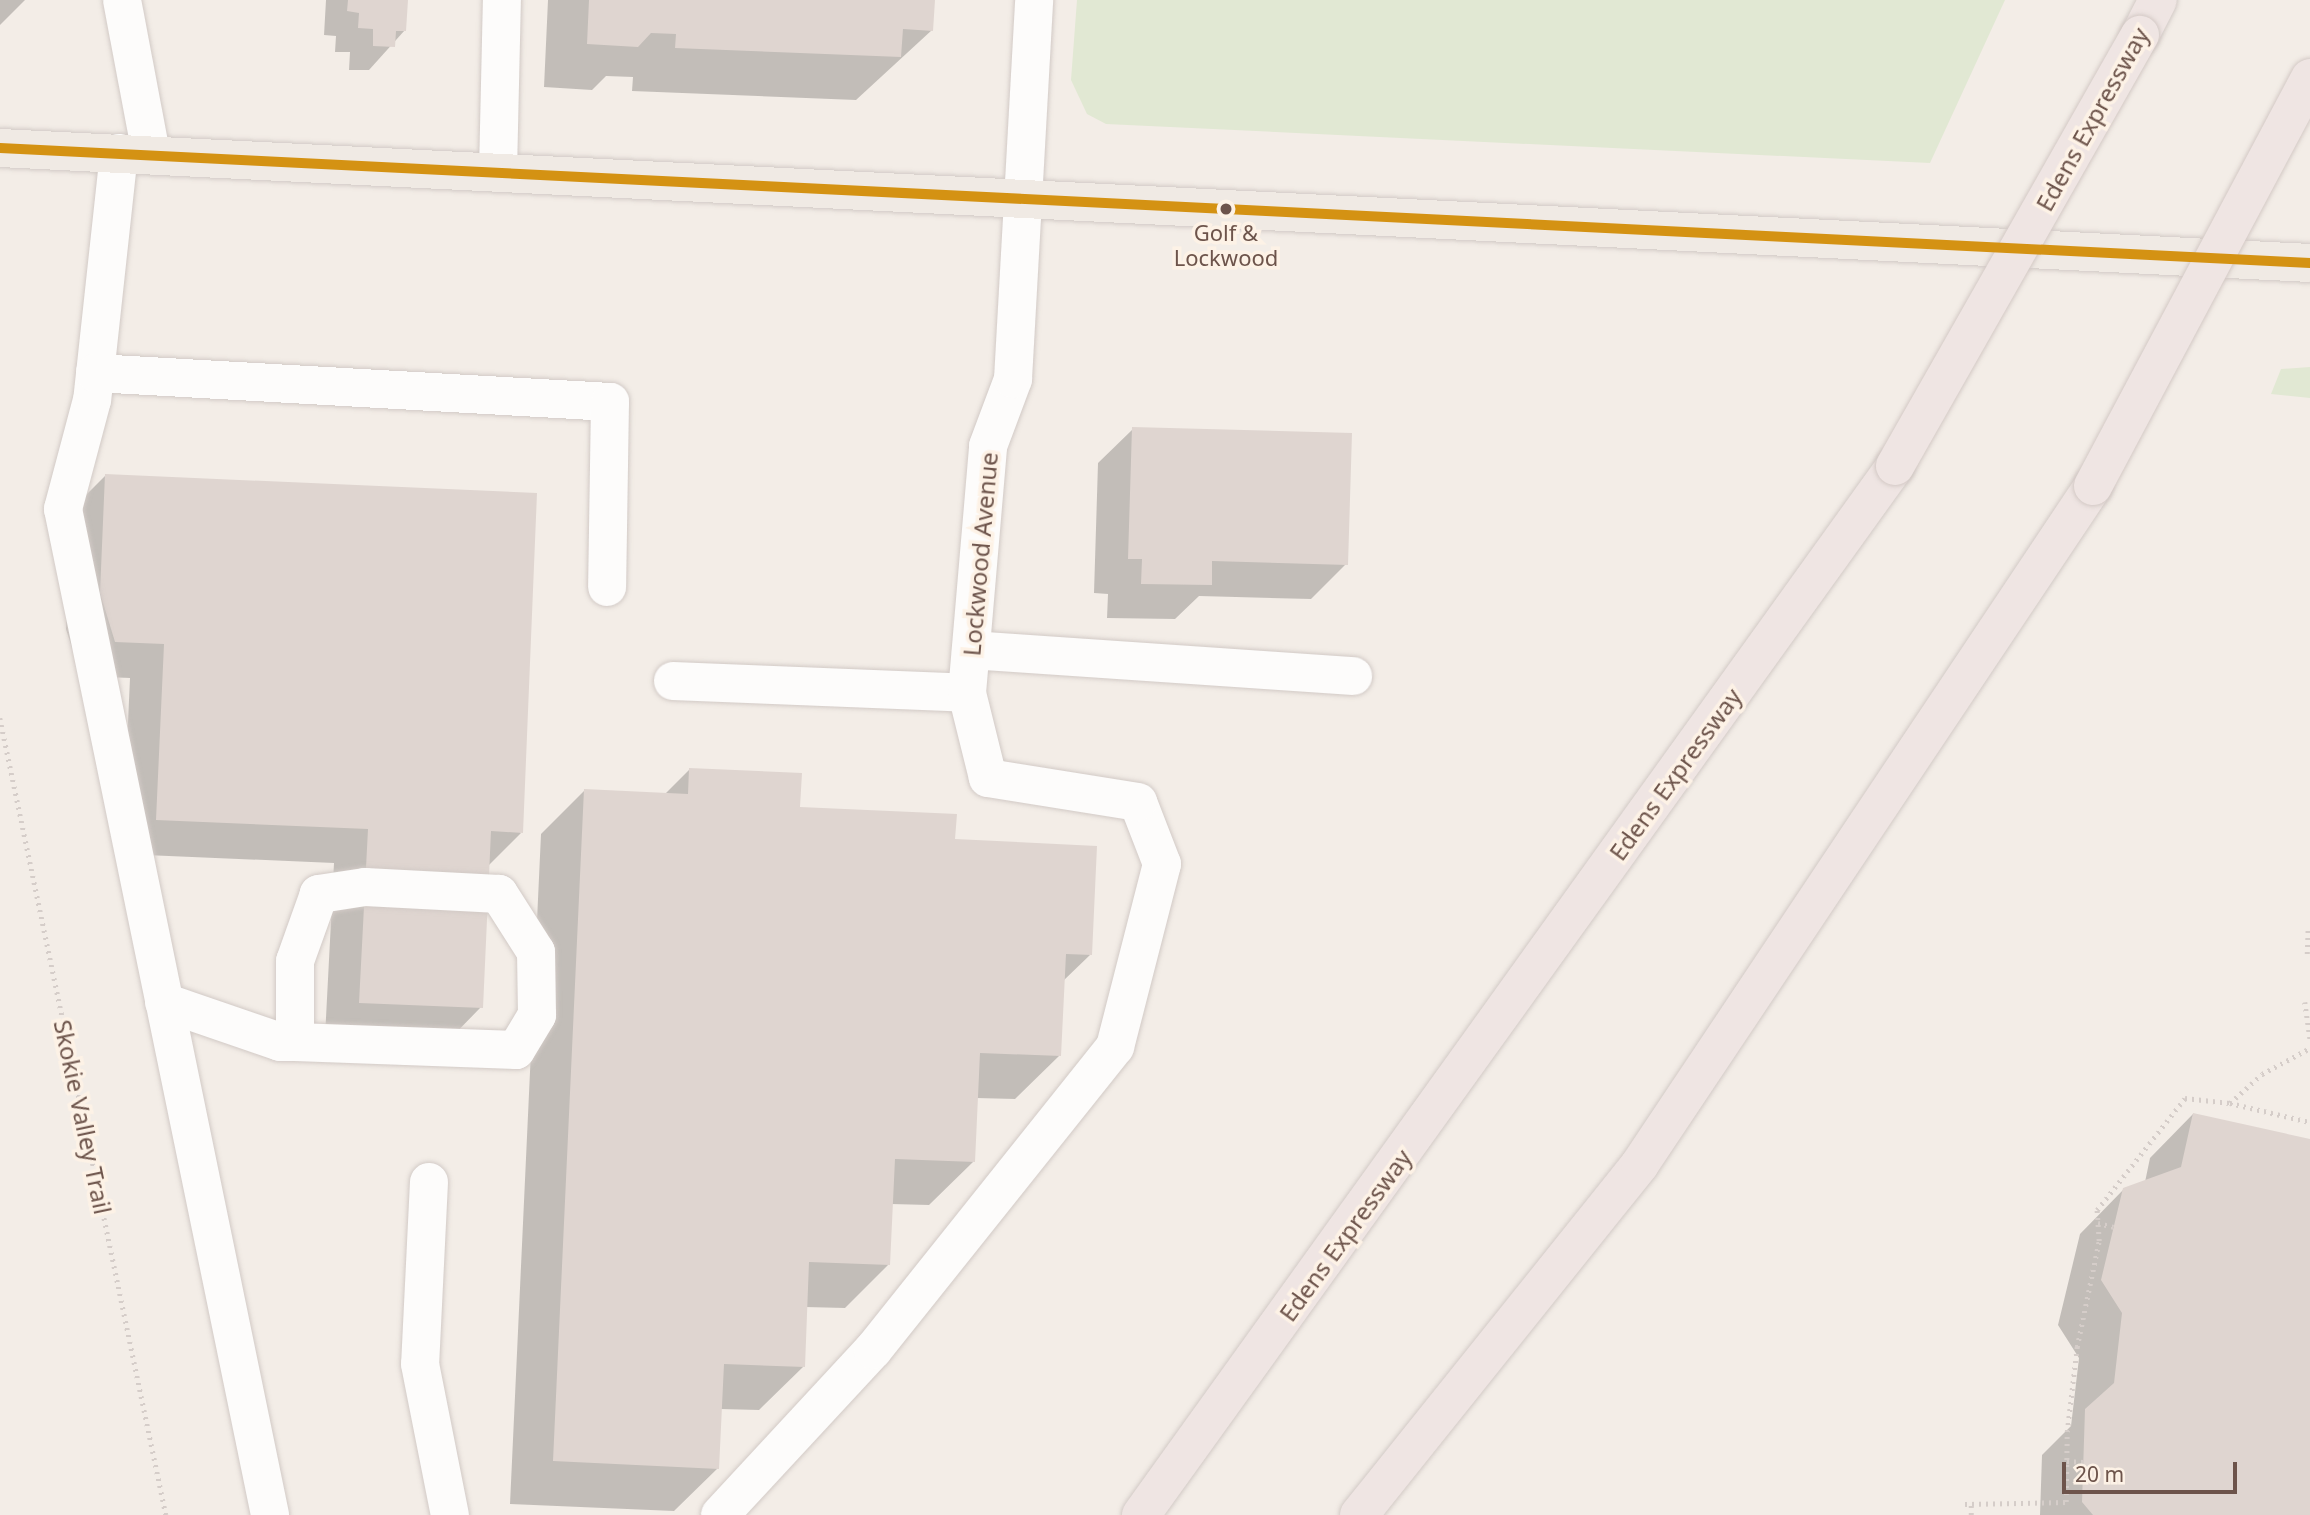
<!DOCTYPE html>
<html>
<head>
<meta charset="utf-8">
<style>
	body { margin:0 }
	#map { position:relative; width:2310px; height:1515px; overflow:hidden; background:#f3ede7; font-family:"Noto Sans",sans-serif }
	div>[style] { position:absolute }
	.green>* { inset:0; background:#e1e8d3 }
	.shadow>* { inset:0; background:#0003 }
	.building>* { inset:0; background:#dfd5d0 }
	.path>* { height:4.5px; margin-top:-2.25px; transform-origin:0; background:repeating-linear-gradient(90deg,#d5cdc9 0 2px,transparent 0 7px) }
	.roads { filter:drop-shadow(0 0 2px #d2cac6) drop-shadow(0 0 2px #d2cac6) }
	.minor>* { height:38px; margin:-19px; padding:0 19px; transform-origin:19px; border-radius:19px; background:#fdfcfb }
	.major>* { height:38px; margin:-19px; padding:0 19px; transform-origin:19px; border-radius:19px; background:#f0eae4 }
	.highway>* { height:38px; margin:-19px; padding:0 19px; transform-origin:19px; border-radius:19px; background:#efe5e3 }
	.bridges { filter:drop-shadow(0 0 2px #d3c9c5) drop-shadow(0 0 2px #d3c9c5) }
	.highway-bridge>* { height:38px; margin:-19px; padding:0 19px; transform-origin:19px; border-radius:19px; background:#efe5e3 }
	.bus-1>* { height:10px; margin:-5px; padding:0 5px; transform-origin:5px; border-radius:5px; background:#d49213 }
	.dots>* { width:19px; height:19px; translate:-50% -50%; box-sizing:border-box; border:4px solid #fdf2e6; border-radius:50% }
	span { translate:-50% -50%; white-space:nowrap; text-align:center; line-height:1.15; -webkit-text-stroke:7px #fdf2e6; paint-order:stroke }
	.bus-label { font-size:22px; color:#6d544b }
	.street-label { font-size:24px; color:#6d544b }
	.scale { position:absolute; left:2062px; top:1462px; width:175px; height:32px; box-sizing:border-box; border:4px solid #6d544b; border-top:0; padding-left:9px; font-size:21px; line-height:24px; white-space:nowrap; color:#6d544b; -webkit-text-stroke:5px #fdf2e6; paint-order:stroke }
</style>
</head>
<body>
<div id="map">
	<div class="green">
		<i style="clip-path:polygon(1077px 0,2005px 0,1930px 163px,1106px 124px,1087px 114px,1071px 80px)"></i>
		<i style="clip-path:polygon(2310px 367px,2310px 398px,2271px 394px,2281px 369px)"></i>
	</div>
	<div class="shadow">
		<i style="clip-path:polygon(0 0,25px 0,0 25px)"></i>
		<i style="clip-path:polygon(326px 0,406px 0,405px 30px,369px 70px,349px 70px,350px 52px,335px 52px,336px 36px,324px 35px)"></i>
		<i style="clip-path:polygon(548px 0,933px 0,932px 30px,856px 100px,632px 91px,633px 77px,606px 76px,592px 90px,544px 87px)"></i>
		<i style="clip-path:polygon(1133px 429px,1346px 564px,1311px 599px,1199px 596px,1175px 619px,1107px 618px,1108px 594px,1094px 593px,1098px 463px)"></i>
		<i style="clip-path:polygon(106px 475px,521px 833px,488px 866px,481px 1007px,447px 1042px,325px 1037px,334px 863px,122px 854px,130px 678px,81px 676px,66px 629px,71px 510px)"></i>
		<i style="clip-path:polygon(689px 770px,799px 809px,953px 840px,1090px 955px,1062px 982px,1059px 1056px,1015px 1099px,976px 1098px,973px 1162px,929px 1205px,891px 1204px,888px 1265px,845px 1308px,805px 1307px,803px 1367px,759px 1410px,720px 1409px,718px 1468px,674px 1511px,510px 1504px,541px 834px,584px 791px,664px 795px)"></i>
		<i style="clip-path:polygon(2193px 1114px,2310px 1141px,2310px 1515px,2040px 1515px,2042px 1455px,2071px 1426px,2079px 1358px,2058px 1325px,2080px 1234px,2124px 1189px,2145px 1182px,2150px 1158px)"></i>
	</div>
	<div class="building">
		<i style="clip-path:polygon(348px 0,408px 0,406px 31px,396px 31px,395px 47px,373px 46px,373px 29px,358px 28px,359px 13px,347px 11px)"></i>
		<i style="clip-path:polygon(589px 0,935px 0,933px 31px,903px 29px,901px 57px,675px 48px,676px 34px,651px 33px,638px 47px,587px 44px)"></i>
		<i style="clip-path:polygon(1132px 427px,1352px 433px,1348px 565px,1212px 561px,1212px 585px,1141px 584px,1142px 559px,1128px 559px)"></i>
		<i style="clip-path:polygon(105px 474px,537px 493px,523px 833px,491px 831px,483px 1008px,359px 1003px,368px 829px,156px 820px,164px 644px,115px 642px,100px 593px)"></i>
		<i style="clip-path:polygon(689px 768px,802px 773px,800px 807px,957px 814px,955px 839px,1097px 846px,1092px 955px,1066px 954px,1061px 1056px,980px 1053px,975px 1162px,895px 1159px,890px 1265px,809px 1262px,805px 1367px,724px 1364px,719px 1469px,553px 1461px,584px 789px,688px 794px)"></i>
		<i style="clip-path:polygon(2193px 1113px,2310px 1139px,2310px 1515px,2093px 1515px,2082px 1502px,2085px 1409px,2114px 1383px,2122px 1313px,2101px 1280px,2123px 1188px,2181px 1167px)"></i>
	</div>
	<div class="path">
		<i style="left:0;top:718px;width:814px;rotate:78.23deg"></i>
		<i style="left:2307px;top:954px;width:26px;rotate:-88deg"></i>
		<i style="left:2305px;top:1002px;width:37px;rotate:82deg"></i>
		<i style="left:2230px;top:1103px;width:82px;rotate:13.4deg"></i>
		<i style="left:2098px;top:1223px;width:16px;rotate:14deg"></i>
		<i style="left:2067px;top:1461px;width:16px;rotate:4deg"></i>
		<i style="left:1965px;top:1504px;width:101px;rotate:-1.1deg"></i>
		<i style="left:2066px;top:1502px;width:70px;rotate:-89.2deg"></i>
		<i style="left:2067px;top:1432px;width:86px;rotate:-83.3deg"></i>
		<i style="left:2077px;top:1347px;width:108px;rotate:-78.3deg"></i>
		<i style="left:2099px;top:1241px;width:31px;rotate:-94deg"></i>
		<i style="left:2097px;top:1210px;width:142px;rotate:-51.8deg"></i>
		<i style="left:2185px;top:1098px;width:45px;rotate:6.3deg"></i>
		<i style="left:2230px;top:1103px;width:43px;rotate:-42.2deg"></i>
		<i style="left:2262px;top:1074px;width:55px;rotate:-28.4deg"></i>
		<i style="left:1971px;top:1515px;width:11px;rotate:-90deg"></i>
	</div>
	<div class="roads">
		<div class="minor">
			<i style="left:122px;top:0;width:157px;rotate:79.3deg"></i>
			<i style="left:119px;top:153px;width:248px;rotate:96.2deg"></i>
			<i style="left:92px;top:400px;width:113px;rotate:104.9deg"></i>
			<i style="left:63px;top:509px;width:1027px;rotate:78.37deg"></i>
			<i style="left:498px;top:172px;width:172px;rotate:-88.7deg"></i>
			<i style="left:95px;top:373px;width:516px;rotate:3.22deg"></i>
			<i style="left:610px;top:402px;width:185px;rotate:90.9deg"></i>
			<i style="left:971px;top:650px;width:383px;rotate:3.9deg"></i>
			<i style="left:673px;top:681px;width:294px;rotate:2.3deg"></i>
			<i style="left:164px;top:1002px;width:123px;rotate:19deg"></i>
			<i style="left:280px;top:1042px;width:15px"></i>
			<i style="left:295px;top:1042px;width:221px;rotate:2.1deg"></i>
			<i style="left:516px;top:1050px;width:41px;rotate:-59deg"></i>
			<i style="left:537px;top:1015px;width:63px;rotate:-90.9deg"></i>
			<i style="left:536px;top:952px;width:69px;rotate:-122.5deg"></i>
			<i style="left:499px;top:894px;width:134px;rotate:-177deg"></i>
			<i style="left:365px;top:887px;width:47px;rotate:171.3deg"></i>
			<i style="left:319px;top:894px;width:71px;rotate:109.7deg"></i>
			<i style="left:295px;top:961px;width:81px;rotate:90deg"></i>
			<i style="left:429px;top:1182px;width:182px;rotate:92.8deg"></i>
			<i style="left:420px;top:1364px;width:154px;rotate:78.8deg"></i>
			<i style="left:720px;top:1515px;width:225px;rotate:-47.2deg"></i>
			<i style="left:873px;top:1350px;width:388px;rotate:-51.4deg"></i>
			<i style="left:1115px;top:1047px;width:189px;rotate:-75.6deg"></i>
			<i style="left:1162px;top:864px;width:66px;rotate:-111.2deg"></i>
			<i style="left:1138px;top:802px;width:152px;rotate:-170.9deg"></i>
			<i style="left:988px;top:778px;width:88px;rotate:-103.9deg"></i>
			<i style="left:967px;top:693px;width:248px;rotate:-85.1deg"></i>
			<i style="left:988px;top:446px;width:72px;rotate:-69.5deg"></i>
			<i style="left:1013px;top:379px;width:380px;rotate:-86.8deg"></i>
		</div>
		<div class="major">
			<i style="left:0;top:148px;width:2313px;rotate:2.85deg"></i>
		</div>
		<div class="highway">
			<i style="left:2140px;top:35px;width:39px;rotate:-63deg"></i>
			<i style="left:1141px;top:1515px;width:1292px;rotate:-54.29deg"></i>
			<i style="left:1359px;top:1515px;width:450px;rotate:-51.3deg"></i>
			<i style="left:1640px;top:1164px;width:815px;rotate:-56.25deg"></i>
		</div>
	</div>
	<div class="bridges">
		<div class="highway-bridge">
			<i style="left:1895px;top:466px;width:496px;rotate:-60.4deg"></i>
			<i style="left:2093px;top:486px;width:462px;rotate:-62deg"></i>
		</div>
	</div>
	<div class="bus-1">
		<i style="left:0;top:148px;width:2313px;rotate:2.85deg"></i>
	</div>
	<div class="dots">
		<i style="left:1226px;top:209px;background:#6d544b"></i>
	</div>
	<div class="bus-label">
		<span style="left:1226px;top:245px">Golf &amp;<br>Lockwood</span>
	</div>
	<div class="street-label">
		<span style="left:2092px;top:119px;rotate:-61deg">Edens Expressway</span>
		<span style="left:980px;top:554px;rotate:-85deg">Lockwood Avenue</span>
		<span style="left:1675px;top:774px;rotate:-54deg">Edens Expressway</span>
		<span style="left:83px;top:1117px;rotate:78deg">Skokie Valley Trail</span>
		<span style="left:1345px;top:1235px;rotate:-54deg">Edens Expressway</span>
	</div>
	<div class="scale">20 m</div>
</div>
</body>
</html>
